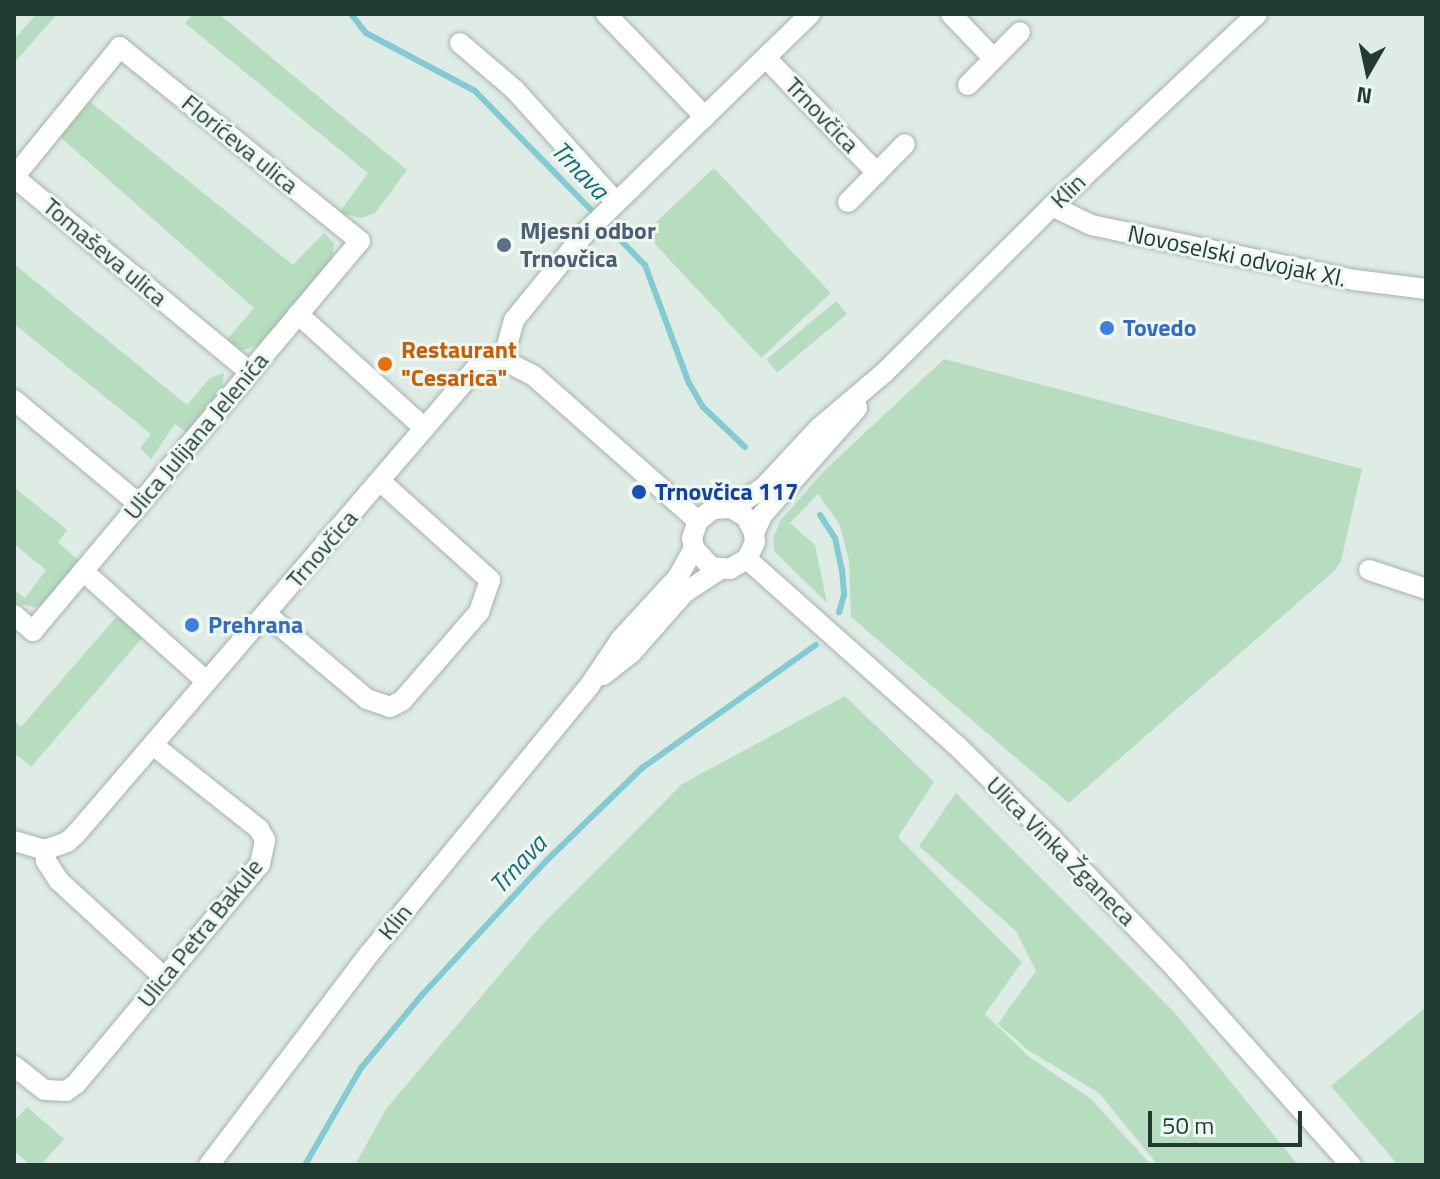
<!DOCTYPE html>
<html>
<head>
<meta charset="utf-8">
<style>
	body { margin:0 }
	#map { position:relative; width:1440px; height:1179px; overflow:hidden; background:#dfebe5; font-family:"Titillium Web",sans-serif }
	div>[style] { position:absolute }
	.green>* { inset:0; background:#b6ddbf; transform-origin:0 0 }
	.stream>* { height:6px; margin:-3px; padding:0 3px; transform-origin:3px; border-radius:3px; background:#84cad2 }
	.roads { filter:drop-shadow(0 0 2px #a2b3ac) drop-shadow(0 0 2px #a2b3ac) }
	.minor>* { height:20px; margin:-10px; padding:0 10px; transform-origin:10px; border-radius:10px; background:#fff }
	.dots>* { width:22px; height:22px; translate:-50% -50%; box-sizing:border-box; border:4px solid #eff7f3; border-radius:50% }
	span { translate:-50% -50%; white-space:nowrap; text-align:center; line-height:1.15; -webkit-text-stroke:6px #eff7f3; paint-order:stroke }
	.street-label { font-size:24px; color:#1f3b32 }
	.service-label { font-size:24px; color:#4e5e75; font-weight:700 }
	.left { translate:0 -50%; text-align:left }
	.shop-label { font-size:24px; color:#366cbe; font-weight:700 }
	.food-label { font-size:24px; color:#c56008; font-weight:700 }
	.transit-label { font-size:24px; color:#164399; font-weight:700 }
	.water-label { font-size:26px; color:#186c78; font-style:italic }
	.frame { position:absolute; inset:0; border:16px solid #1f3b32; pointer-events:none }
	.north { position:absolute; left:1328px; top:32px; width:80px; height:80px; -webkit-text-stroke:6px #eff7f3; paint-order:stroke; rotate:189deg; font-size:22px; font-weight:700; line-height:32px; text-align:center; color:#1f3b32 }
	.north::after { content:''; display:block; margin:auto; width:28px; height:36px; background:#1f3b32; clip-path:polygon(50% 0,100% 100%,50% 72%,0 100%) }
	.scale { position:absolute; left:1148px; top:1111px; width:154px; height:36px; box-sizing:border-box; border:4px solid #1f3b32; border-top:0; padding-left:10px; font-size:24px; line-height:28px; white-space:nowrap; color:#1f3b32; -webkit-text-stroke:6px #eff7f3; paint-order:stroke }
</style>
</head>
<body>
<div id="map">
	<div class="green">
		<i style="clip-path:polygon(36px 14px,57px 14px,14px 63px,14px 40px)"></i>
		<i style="clip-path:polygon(192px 14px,219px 14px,407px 170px,375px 213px,361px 218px,339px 213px,368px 173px,185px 23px)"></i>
		<i style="clip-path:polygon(90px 102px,293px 265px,324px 233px,334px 243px,332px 263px,259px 345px,242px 350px,225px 342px,254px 308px,59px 136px)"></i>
		<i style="left:714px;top:168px;width:171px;height:95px;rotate:47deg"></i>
		<i style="clip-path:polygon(14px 264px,187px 405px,210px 378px,224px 373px,222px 388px,203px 417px,187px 433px,175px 424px,151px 459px,140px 448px,151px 434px,14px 324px)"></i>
		<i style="left:836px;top:301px;width:17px;height:91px;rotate:50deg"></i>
		<i style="clip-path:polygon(944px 359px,1362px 469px,1341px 561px,1334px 571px,1069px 803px,851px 617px,849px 560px,839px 523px,818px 494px,790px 523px,815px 545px,827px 603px,774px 551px,773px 539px,780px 521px,825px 470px)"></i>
		<i style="clip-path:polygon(14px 487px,67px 530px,58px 542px,79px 561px,45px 603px,35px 607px,14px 603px,14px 589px,25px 598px,46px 570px,14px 544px)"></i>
		<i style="clip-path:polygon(117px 616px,143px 637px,31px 767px,14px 753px,14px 721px,21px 727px)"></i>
		<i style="clip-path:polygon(845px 696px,934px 782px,898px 837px,1022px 962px,985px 1014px,1028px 1056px,1091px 1099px,1151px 1165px,355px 1165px,386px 1109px,541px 926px,682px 784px)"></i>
		<i style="clip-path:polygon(956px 793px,1175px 1013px,1298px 1165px,1158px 1165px,1099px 1093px,1028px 1050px,998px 1024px,1036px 971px,1016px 931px,919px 846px)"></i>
		<i style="clip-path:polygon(1426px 1007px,1426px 1165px,1398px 1165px,1331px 1086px)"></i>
		<i style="clip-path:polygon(27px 1107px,64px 1139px,41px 1165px,30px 1165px,14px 1151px,14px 1121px)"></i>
	</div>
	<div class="stream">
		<i style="left:351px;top:14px;width:24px;rotate:52deg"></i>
		<i style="left:366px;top:33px;width:123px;rotate:28deg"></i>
		<i style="left:475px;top:91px;width:243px;rotate:45.7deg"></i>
		<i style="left:645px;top:265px;width:126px;rotate:69.6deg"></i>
		<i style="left:689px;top:383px;width:28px;rotate:60deg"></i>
		<i style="left:703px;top:407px;width:58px;rotate:43.6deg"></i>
		<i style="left:820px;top:515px;width:27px;rotate:57deg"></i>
		<i style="left:835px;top:538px;width:33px;rotate:78deg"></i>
		<i style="left:842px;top:570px;width:25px;rotate:85deg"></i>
		<i style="left:844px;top:595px;width:18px;rotate:106deg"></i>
		<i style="left:305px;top:1165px;width:112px;rotate:-60deg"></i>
		<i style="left:361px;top:1068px;width:94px;rotate:-50.2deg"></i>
		<i style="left:421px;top:996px;width:184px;rotate:-47.2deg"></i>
		<i style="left:546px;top:861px;width:134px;rotate:-44.1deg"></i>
		<i style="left:642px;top:768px;width:213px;rotate:-35.3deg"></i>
	</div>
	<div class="roads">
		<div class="minor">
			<i style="left:606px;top:14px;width:143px;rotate:46.1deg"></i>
			<i style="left:951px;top:14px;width:61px;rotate:46.3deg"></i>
			<i style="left:460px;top:43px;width:72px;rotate:40.5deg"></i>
			<i style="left:515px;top:90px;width:149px;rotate:48deg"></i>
			<i style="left:766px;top:58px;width:160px;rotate:46deg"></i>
			<i style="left:968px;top:85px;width:74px;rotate:-45.5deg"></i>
			<i style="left:848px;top:202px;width:81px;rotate:-45.5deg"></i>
			<i style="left:1052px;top:206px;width:43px;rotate:26deg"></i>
			<i style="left:1091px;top:225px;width:270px;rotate:11.8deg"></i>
			<i style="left:1355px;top:280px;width:72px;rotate:7.2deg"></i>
			<i style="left:298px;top:314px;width:169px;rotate:42.1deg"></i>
			<i style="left:503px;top:360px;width:41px;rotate:-74.6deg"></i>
			<i style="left:514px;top:320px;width:112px;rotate:-50.8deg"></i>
			<i style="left:585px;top:233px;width:314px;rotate:-44.2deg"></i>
			<i style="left:14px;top:400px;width:163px;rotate:39.8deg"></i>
			<i style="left:722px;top:507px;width:21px;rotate:-14deg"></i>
			<i style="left:742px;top:502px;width:25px;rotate:-34deg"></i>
			<i style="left:763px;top:488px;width:81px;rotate:-47deg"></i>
			<i style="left:818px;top:429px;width:87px;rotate:-40.3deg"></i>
			<i style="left:884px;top:373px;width:237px;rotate:-44.8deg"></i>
			<i style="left:1052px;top:206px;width:281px;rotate:-43.1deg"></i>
			<i style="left:754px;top:533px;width:21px;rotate:-65deg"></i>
			<i style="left:763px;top:514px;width:142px;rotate:-48.4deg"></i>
			<i style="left:747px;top:559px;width:278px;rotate:41.7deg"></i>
			<i style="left:955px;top:744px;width:136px;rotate:44.4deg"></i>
			<i style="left:1052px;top:839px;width:182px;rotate:46.3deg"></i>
			<i style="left:1178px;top:971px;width:260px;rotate:48.3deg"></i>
			<i style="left:1369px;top:570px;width:60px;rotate:18.4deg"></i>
			<i style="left:83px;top:571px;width:166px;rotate:41.8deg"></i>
			<i style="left:266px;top:614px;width:132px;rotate:40.1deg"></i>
			<i style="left:367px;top:699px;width:24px;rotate:19deg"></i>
			<i style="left:390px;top:707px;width:13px;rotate:-27deg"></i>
			<i style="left:402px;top:701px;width:118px;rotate:-49.1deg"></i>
			<i style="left:479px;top:612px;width:34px;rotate:-71deg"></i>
			<i style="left:490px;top:580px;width:148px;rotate:-138deg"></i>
			<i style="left:14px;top:615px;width:25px;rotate:40deg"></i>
			<i style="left:33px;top:631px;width:338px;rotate:-50deg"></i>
			<i style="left:250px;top:372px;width:171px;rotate:-50deg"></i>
			<i style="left:360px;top:241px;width:309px;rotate:-141.1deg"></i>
			<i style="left:120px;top:47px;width:168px;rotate:129.2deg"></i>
			<i style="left:14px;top:177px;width:306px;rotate:39.6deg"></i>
			<i style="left:603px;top:675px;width:36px;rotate:-38deg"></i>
			<i style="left:631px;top:653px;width:80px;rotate:-48.5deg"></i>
			<i style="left:684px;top:593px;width:42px;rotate:-33.3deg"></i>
			<i style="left:14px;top:841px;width:32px;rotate:16deg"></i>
			<i style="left:45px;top:850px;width:23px;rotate:-20deg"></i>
			<i style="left:67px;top:842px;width:12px;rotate:-42deg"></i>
			<i style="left:76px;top:834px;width:625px;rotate:-49.35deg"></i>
			<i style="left:483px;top:360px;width:20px"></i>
			<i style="left:503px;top:360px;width:35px;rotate:27deg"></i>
			<i style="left:534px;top:376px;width:219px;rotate:41.5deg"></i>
			<i style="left:45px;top:850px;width:11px;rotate:85deg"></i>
			<i style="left:46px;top:861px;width:24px;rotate:57deg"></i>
			<i style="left:59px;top:881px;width:144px;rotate:42.5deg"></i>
			<i style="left:14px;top:1066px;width:39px;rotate:38deg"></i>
			<i style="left:45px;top:1090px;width:21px;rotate:3deg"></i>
			<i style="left:66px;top:1091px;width:12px;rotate:-35deg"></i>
			<i style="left:76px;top:1084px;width:287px;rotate:-50.1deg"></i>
			<i style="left:260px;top:864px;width:25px;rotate:-78deg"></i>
			<i style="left:265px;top:840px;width:13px;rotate:-119deg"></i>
			<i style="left:259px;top:829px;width:135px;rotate:-141.6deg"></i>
			<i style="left:209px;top:1165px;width:266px;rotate:-52.8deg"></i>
			<i style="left:370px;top:953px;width:347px;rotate:-50.6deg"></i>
			<i style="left:590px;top:685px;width:55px;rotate:-56deg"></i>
			<i style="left:621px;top:639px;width:84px;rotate:-47.4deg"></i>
			<i style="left:678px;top:577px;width:33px;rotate:-61deg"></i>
			<i style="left:694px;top:548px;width:10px;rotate:-101deg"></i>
			<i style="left:692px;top:538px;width:18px;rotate:-71deg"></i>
			<i style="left:698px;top:521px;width:19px;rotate:-39deg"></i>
			<i style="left:713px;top:509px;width:18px;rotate:-3deg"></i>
			<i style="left:731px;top:508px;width:17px;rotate:31deg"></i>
			<i style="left:746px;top:517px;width:18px;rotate:63deg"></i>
			<i style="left:754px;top:533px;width:9px;rotate:84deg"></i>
			<i style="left:755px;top:542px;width:19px;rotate:115deg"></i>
			<i style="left:747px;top:559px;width:20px;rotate:150deg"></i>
			<i style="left:730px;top:569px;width:19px;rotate:-174deg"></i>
			<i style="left:711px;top:567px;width:25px;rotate:-132deg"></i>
		</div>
	</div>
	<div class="dots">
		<i style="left:504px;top:245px;background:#5c6f8a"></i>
		<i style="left:1107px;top:328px;background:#3f7fe0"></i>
		<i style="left:385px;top:364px;background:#e8710a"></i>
		<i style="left:639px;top:492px;background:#1a4fb4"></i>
		<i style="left:192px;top:625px;background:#3f7fe0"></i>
	</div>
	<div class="street-label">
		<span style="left:822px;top:115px;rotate:46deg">Trnovčica</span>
		<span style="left:240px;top:144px;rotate:39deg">Florićeva ulica</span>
		<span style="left:1068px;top:191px;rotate:-44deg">Klin</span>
		<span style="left:105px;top:252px;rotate:40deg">Tomaševa ulica</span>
		<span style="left:1237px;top:256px;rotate:12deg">Novoselski odvojak XI.</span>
		<span style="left:196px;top:436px;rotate:-50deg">Ulica Julijana Jelenića</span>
		<span style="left:322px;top:549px;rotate:-49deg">Trnovčica</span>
		<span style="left:1061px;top:851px;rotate:45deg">Ulica Vinka Žganeca</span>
		<span style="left:395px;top:922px;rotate:-51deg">Klin</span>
		<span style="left:200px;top:933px;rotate:-51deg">Ulica Petra Bakule</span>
	</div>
	<div class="service-label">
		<span class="left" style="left:520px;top:245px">Mjesni odbor<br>Trnovčica</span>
	</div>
	<div class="shop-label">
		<span class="left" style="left:1123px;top:328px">Tovedo</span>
		<span class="left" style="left:208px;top:625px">Prehrana</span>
	</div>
	<div class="food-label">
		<span class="left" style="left:401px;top:364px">Restaurant<br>"Cesarica"</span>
	</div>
	<div class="transit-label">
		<span class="left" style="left:655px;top:492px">Trnovčica 117</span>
	</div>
	<div class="water-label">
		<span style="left:580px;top:170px;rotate:46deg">Trnava</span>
		<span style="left:518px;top:864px;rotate:-47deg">Trnava</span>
	</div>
	<div class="frame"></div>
	<div class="north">N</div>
	<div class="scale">50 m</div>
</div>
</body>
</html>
